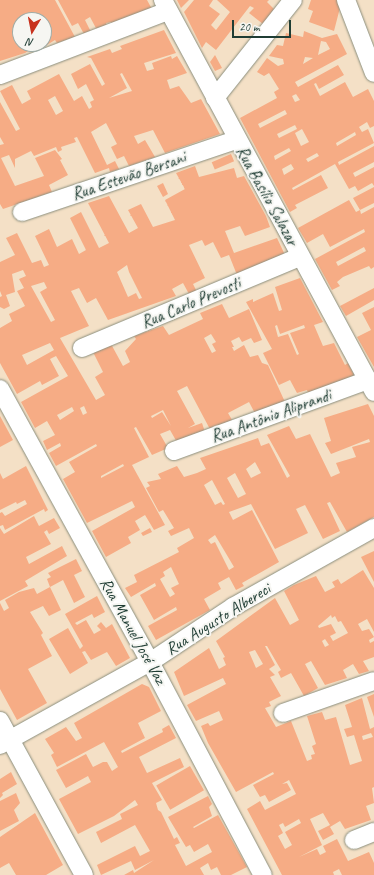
<!DOCTYPE html>
<html>
<head>
<meta charset="utf-8">
<style>
	body { margin:0 }
	#map { position:relative; width:374px; height:875px; overflow:hidden; background:#f4e0c6; font-family:Caveat,sans-serif }
	div>[style] { position:absolute }
	.building>* { inset:0; background:#f6ac85; transform-origin:0 0 }
	.roads { filter:drop-shadow(0 0 1px #8a8e7d) drop-shadow(0 0 1px #8a8e7d) }
	.street>* { height:18px; margin:-9px; padding:0 9px; transform-origin:9px; border-radius:9px; background:#fff }
	span { translate:-50% -50%; white-space:nowrap; text-align:center; line-height:1.15; -webkit-text-stroke:4px #f6f6f2; paint-order:stroke }
	.street-label { font-size:17px; color:#1f3d34 }
	.north { position:absolute; left:12px; top:12px; width:40px; height:40px; box-sizing:border-box; background:#f6f6f2; border:1px solid #a0aca6; border-radius:50%; rotate:190deg; font-size:11px; font-weight:700; line-height:16px; text-align:center; color:#1f3d34 }
	.north::after { content:''; display:block; margin:auto; width:14px; height:18px; background:#c8321e; clip-path:polygon(50% 0,100% 100%,50% 72%,0 100%) }
	.scale { position:absolute; left:232px; top:20px; width:59px; height:18px; box-sizing:border-box; border:2px solid #1f3d34; border-top:0; padding-left:5px; font-size:12px; line-height:14px; white-space:nowrap; color:#1f3d34; -webkit-text-stroke:3px #f6f6f2; paint-order:stroke }
</style>
</head>
<body>
<div id="map">
	<div class="building">
		<i style="clip-path:polygon(evenodd,0 0,55px 0,75px 37px,57px 43px,55px 40px,42px 48px,39px 44px,25px 53px,0 61px,0 0,20px 20px,44px 20px,44px 44px,20px 44px,20px 20px)"></i>
		<i style="clip-path:polygon(58px 0,147px 0,153px 11px,112px 25px,111px 22px,106px 23px,107px 26px,97px 30px,90px 17px,85px 20px,91px 32px,84px 34px,78px 23px,72px 26px)"></i>
		<i style="clip-path:polygon(177px 0,189px 0,181px 8px)"></i>
		<i style="clip-path:polygon(194px 0,213px 0,209px 6px,220px 14px,211px 25px,216px 30px,230px 12px,217px 0,269px 0,267px 2px,274px 9px,263px 24px,249px 13px,254px 8px,250px 6px,216px 50px,206px 42px,202px 48px,184px 12px)"></i>
		<i style="clip-path:polygon(311px 0,342px 0,334px 31px,309px 22px,313px 11px,308px 9px)"></i>
		<i style="clip-path:polygon(evenodd,164px 30px,176px 53px,144px 63px,147px 71px,154px 69px,152px 63px,171px 56px,172px 59px,177px 56px,187px 73px,167px 80px,170px 89px,179px 86px,191px 103px,201px 99px,220px 134px,165px 153px,153px 130px,134px 136px,138px 144px,145px 140px,155px 157px,129px 166px,124px 156px,117px 159px,111px 147px,117px 144px,106px 123px,91px 132px,107px 165px,115px 161px,119px 169px,110px 172px,109px 168px,95px 173px,77px 137px,74px 138px,76px 142px,61px 147px,62px 150px,58px 152px,56px 147px,34px 156px,31px 151px,15px 159px,15px 168px,9px 155px,1px 158px,15px 186px,44px 176px,35px 158px,55px 150px,62px 159px,60px 160px,68px 175px,49px 185px,52px 192px,3px 209px,0 204px,0 145px,4px 144px,0 137px,0 102px,16px 131px,20px 129px,0 91px,12px 85px,22px 104px,31px 99px,27px 91px,59px 74px,74px 101px,82px 96px,89px 109px,92px 107px,90px 102px,94px 100px,86px 84px,78px 89px,71px 74px,90px 64px,102px 86px,105px 84px,91px 58px,87px 57px,110px 49px,112px 53px,122px 49px,120px 46px,164px 30px,122px 73px,132px 91px,109px 98px,127px 88px,120px 74px,122px 73px,164px 30px,55px 96px,63px 111px,56px 115px,48px 100px,55px 96px)"></i>
		<i style="clip-path:polygon(evenodd,304px 31px,322px 38px,337px 34px,347px 54px,295px 82px,298px 87px,338px 65px,344px 75px,319px 89px,316px 83px,314px 84px,320px 96px,345px 82px,353px 97px,368px 89px,374px 101px,374px 126px,370px 128px,367px 122px,359px 127px,362px 132px,368px 129px,374px 143px,338px 162px,339px 165px,374px 146px,374px 162px,353px 173px,355px 177px,374px 167px,374px 186px,372px 183px,358px 191px,355px 186px,349px 189px,335px 164px,292px 188px,293px 190px,321px 175px,328px 188px,295px 205px,297px 208px,290px 212px,240px 118px,277px 98px,274px 92px,279px 89px,269px 73px,264px 76px,257px 72px,267px 58px,278px 66px,284px 64px,283px 59px,269px 56px,277px 45px,283px 46px,286px 33px,303px 37px,304px 31px,321px 41px,326px 42px,330px 49px,318px 55px,321px 41px,304px 31px,305px 57px,313px 58px,303px 64px,305px 57px,304px 31px,296px 94px,300px 100px,295px 102px,292px 96px,296px 94px,304px 31px,285px 110px,287px 114px,260px 128px,258px 124px,285px 110px,304px 31px,295px 125px,297px 129px,279px 138px,277px 134px,295px 125px,304px 31px,302px 129px,309px 142px,301px 146px,295px 133px,302px 129px,304px 31px,355px 132px,356px 135px,337px 146px,336px 143px,355px 132px,304px 31px,289px 148px,291px 151px,275px 160px,274px 156px,289px 148px,304px 31px,317px 153px,319px 156px,308px 162px,306px 159px,317px 153px,304px 31px,291px 164px,294px 169px,284px 175px,282px 169px,291px 164px)"></i>
		<i style="clip-path:polygon(215px 55px,222px 68px,215px 71px,210px 62px)"></i>
		<i style="left:231px;top:154px;width:8px;height:21px;rotate:67deg"></i>
		<i style="clip-path:polygon(evenodd,195px 166px,199px 177px,234px 168px,237px 178px,244px 176px,266px 216px,270px 227px,245px 236px,240px 226px,225px 231px,234px 253px,277px 238px,285px 255px,237px 275px,229px 255px,221px 258px,213px 242px,205px 246px,202px 240px,189px 245px,205px 278px,193px 284px,197px 292px,189px 294px,183px 283px,172px 289px,176px 296px,108px 320px,96px 298px,87px 303px,79px 288px,71px 291px,89px 326px,60px 338px,96px 400px,105px 395px,95px 377px,103px 372px,92px 350px,111px 344px,123px 366px,130px 362px,125px 351px,136px 339px,134px 336px,163px 326px,169px 335px,203px 319px,200px 313px,222px 304px,229px 318px,249px 309px,262px 340px,254px 343px,251px 338px,242px 342px,239px 337px,231px 341px,234px 347px,232px 347px,234px 351px,244px 345px,250px 357px,258px 355px,262px 363px,268px 365px,285px 402px,257px 417px,249px 402px,228px 413px,235px 425px,212px 433px,187px 386px,177px 391px,195px 424px,188px 428px,202px 423px,206px 435px,178px 444px,170px 430px,160px 434px,168px 448px,152px 455px,136px 427px,134px 428px,149px 457px,132px 465px,165px 525px,154px 530px,145px 515px,135px 521px,140px 530px,128px 537px,131px 543px,106px 557px,92px 531px,135px 507px,132px 501px,87px 523px,63px 479px,75px 472px,69px 462px,97px 446px,96px 444px,56px 466px,49px 453px,61px 446px,60px 443px,47px 450px,43px 441px,55px 435px,47px 421px,35px 428px,21px 402px,68px 376px,56px 356px,50px 359px,59px 376px,42px 385px,40px 381px,17px 394px,0 363px,0 328px,12px 321px,9px 314px,25px 306px,17px 291px,24px 288px,19px 279px,26px 276px,23px 270px,12px 274px,15px 292px,6px 295px,10px 306px,4px 309px,0 307px,0 297px,2px 296px,0 291px,0 262px,15px 255px,6px 238px,17px 233px,32px 263px,41px 260px,44px 267px,49px 265px,35px 236px,49px 229px,57px 247px,72px 239px,79px 254px,86px 250px,70px 218px,81px 212px,99px 248px,109px 243px,88px 203px,109px 196px,129px 233px,138px 228px,128px 210px,141px 204px,153px 227px,175px 220px,165px 200px,185px 189px,176px 173px,195px 166px,127px 265px,129px 272px,142px 298px,139px 299px,136px 293px,128px 297px,117px 272px,127px 265px,195px 166px,44px 282px,47px 288px,40px 292px,55px 320px,51px 322px,31px 286px,44px 282px,195px 166px,211px 334px,216px 342px,212px 344px,216px 351px,212px 353px,204px 338px,211px 334px,195px 166px,50px 343px,54px 350px,27px 365px,22px 355px,50px 343px,195px 166px,84px 406px,87px 413px,83px 415px,80px 408px,84px 406px,195px 166px,72px 407px,74px 411px,60px 420px,57px 415px,72px 407px,195px 166px,163px 410px,171px 426px,162px 412px,152px 418px,151px 416px,163px 410px,195px 166px,123px 464px,124px 466px,101px 478px,101px 476px,123px 464px)"></i>
		<i style="clip-path:polygon(163px 183px,168px 194px,163px 197px,157px 186px)"></i>
		<i style="clip-path:polygon(evenodd,374px 187px,374px 203px,360px 210px,361px 214px,374px 207px,374px 267px,371px 269px,369px 266px,343px 277px,337px 282px,340px 286px,332px 290px,315px 259px,365px 232px,364px 229px,330px 247px,323px 234px,307px 243px,298px 228px,349px 200px,356px 212px,360px 210px,353px 198px,374px 187px,364px 247px,366px 251px,338px 266px,336px 262px,364px 247px)"></i>
		<i style="clip-path:polygon(evenodd,300px 278px,323px 322px,314px 325px,323px 346px,334px 343px,345px 365px,348px 363px,355px 377px,310px 399px,307px 390px,297px 393px,290px 380px,279px 385px,263px 353px,272px 349px,246px 302px,253px 299px,253px 302px,273px 293px,279px 311px,282px 310px,275px 287px,300px 278px,277px 325px,280px 334px,304px 325px,305px 328px,290px 333px,299px 354px,297px 355px,288px 334px,278px 337px,275px 326px,277px 325px)"></i>
		<i style="clip-path:polygon(374px 288px,374px 300px,346px 316px,340px 306px)"></i>
		<i style="clip-path:polygon(374px 307px,374px 367px,357px 337px,371px 330px,362px 313px)"></i>
		<i style="clip-path:polygon(evenodd,368px 404px,374px 416px,374px 517px,347px 532px,330px 502px,327px 503px,340px 531px,323px 539px,305px 505px,296px 509px,308px 533px,275px 549px,251px 504px,229px 512px,233px 520px,252px 510px,279px 562px,242px 583px,244px 586px,236px 590px,229px 577px,218px 583px,221px 589px,204px 599px,210px 610px,156px 640px,148px 626px,177px 610px,176px 607px,154px 620px,140px 595px,156px 586px,155px 583px,131px 597px,125px 588px,137px 582px,134px 575px,179px 552px,177px 548px,194px 538px,189px 528px,171px 536px,168px 531px,174px 528px,163px 510px,159px 512px,146px 488px,150px 486px,147px 482px,161px 479px,158px 474px,177px 466px,184px 477px,197px 473px,206px 469px,200px 458px,258px 438px,261px 446px,269px 443px,287px 478px,290px 476px,267px 435px,289px 426px,296px 439px,310px 434px,331px 477px,340px 473px,336px 463px,356px 457px,352px 447px,370px 442px,369px 439px,331px 454px,325px 443px,331px 441px,324px 418px,368px 404px,255px 462px,261px 473px,251px 478px,246px 469px,255px 462px,368px 404px,235px 473px,246px 494px,238px 498px,227px 478px,235px 473px,368px 404px,212px 480px,225px 504px,223px 505px,221px 502px,215px 505px,204px 485px,212px 480px,368px 404px,215px 535px,234px 567px,229px 570px,215px 542px,211px 544px,208px 540px,215px 535px,368px 404px,171px 567px,179px 584px,171px 588px,175px 594px,170px 597px,160px 579px,165px 576px,163px 572px,171px 567px)"></i>
		<i style="clip-path:polygon(0 416px,13px 440px,0 447px)"></i>
		<i style="clip-path:polygon(26px 466px,48px 510px,45px 512px,44px 509px,5px 530px,3px 525px,0 526px,0 513px,2px 512px,5px 516px,27px 504px,25px 500px,17px 504px,16px 502px,0 510px,0 473px,3px 479px)"></i>
		<i style="clip-path:polygon(34px 516px,39px 526px,54px 518px,60px 528px,49px 534px,47px 530px,44px 532px,51px 544px,26px 557px,29px 564px,62px 546px,67px 556px,25px 581px,28px 586px,0 601px,0 528px,4px 534px)"></i>
		<i style="clip-path:polygon(150px 528px,152px 532px,143px 536px,141px 533px)"></i>
		<i style="clip-path:polygon(374px 551px,374px 582px,361px 557px)"></i>
		<i style="clip-path:polygon(76px 559px,82px 571px,74px 575px,85px 597px,74px 603px,63px 580px,50px 587px,47px 579px,51px 577px,48px 573px)"></i>
		<i style="clip-path:polygon(evenodd,363px 570px,374px 588px,374px 632px,367px 619px,358px 624px,362px 631px,369px 629px,374px 637px,369px 640px,370px 643px,374px 641px,374px 657px,363px 661px,369px 671px,359px 674px,353px 664px,343px 670px,347px 678px,325px 685px,311px 661px,305px 664px,318px 688px,304px 696px,291px 673px,281px 678px,278px 672px,281px 670px,267px 646px,265px 646px,275px 665px,269px 669px,275px 675px,270px 677px,281px 696px,269px 702px,271px 706px,265px 708px,276px 727px,291px 721px,307px 761px,312px 759px,311px 755px,315px 754px,312px 746px,316px 744px,307px 716px,322px 712px,325px 720px,336px 717px,350px 765px,362px 761px,354px 735px,347px 737px,344px 729px,352px 727px,345px 705px,362px 698px,370px 729px,374px 727px,374px 787px,372px 788px,374px 803px,366px 806px,371px 820px,345px 829px,340px 821px,330px 827px,334px 834px,323px 840px,318px 831px,330px 825px,323px 813px,310px 819px,322px 845px,299px 857px,317px 849px,320px 855px,326px 852px,323px 846px,337px 839px,348px 861px,369px 852px,374px 863px,374px 875px,342px 875px,339px 869px,333px 872px,334px 875px,282px 875px,247px 809px,260px 801px,265px 810px,296px 794px,289px 780px,282px 784px,287px 783px,291px 790px,269px 802px,265px 795px,260px 797px,253px 785px,274px 774px,273px 772px,236px 792px,208px 743px,201px 726px,208px 723px,210px 726px,223px 720px,219px 711px,196px 721px,187px 705px,226px 684px,223px 678px,184px 696px,174px 672px,209px 648px,219px 669px,226px 665px,223px 658px,225px 657px,216px 641px,275px 598px,290px 625px,299px 620px,284px 591px,294px 585px,316px 576px,325px 592px,335px 587px,332px 582px,338px 579px,341px 584px,363px 570px,331px 615px,332px 618px,335px 616px,338px 622px,341px 621px,348px 633px,333px 641px,330px 636px,336px 633px,331px 624px,319px 628px,318px 626px,331px 615px,363px 570px,325px 639px,329px 645px,325px 647px,322px 641px,325px 639px,363px 570px,255px 650px,263px 664px,256px 668px,249px 652px,255px 650px,363px 570px,371px 733px,373px 737px,363px 740px,362px 736px,371px 733px,363px 570px,299px 819px,301px 823px,285px 832px,292px 845px,285px 849px,278px 836px,283px 833px,279px 825px,283px 823px,285px 827px,299px 819px)"></i>
		<i style="clip-path:polygon(50px 587px,61px 610px,49px 616px,43px 606px,30px 612px,43px 633px,41px 635px,52px 656px,28px 669px,47px 703px,17px 720px,0 689px,0 603px,4px 611px,9px 608px,5px 600px,19px 592px,34px 588px,37px 594px)"></i>
		<i style="clip-path:polygon(97px 596px,105px 612px,94px 618px,92px 614px,75px 623px,77px 625px,86px 620px,94px 634px,101px 630px,97px 626px,101px 622px,106px 628px,112px 624px,130px 658px,116px 666px,107px 652px,91px 660px,85px 651px,82px 652px,88px 663px,70px 674px,49px 639px,68px 628px,80px 649px,83px 646px,65px 614px)"></i>
		<i style="clip-path:polygon(142px 684px,149px 687px,161px 711px,138px 723px,145px 738px,121px 751px,122px 753px,163px 732px,162px 729px,169px 725px,176px 738px,139px 757px,147px 773px,180px 758px,184px 767px,152px 783px,162px 800px,156px 803px,158px 810px,161px 812px,174px 839px,177px 837px,180px 843px,175px 845px,186px 866px,212px 852px,208px 844px,194px 852px,190px 845px,186px 847px,168px 817px,208px 796px,212px 804px,209px 807px,212px 816px,193px 827px,194px 828px,218px 815px,247px 867px,231px 875px,221px 875px,217px 867px,211px 870px,208px 863px,200px 868px,204px 875px,124px 875px,133px 870px,134px 873px,154px 860px,135px 870px,131px 861px,101px 875px,97px 865px,135px 846px,140px 856px,150px 851px,135px 825px,101px 843px,96px 832px,122px 819px,120px 814px,138px 805px,135px 800px,114px 816px,78px 834px,59px 799px,91px 782px,88px 776px,66px 788px,56px 770px,86px 754px,93px 767px,103px 762px,107px 762px,112px 771px,118px 767px,104px 742px,57px 767px,51px 755px,54px 753px,45px 739px,66px 727px,76px 741px,82px 738px,74px 723px)"></i>
		<i style="clip-path:polygon(374px 694px,374px 717px,367px 697px)"></i>
		<i style="left:190px;top:766px;width:28px;height:39px;rotate:60deg"></i>
		<i style="clip-path:polygon(11px 772px,17px 784px,2px 793px,3px 795px,0 798px,0 779px)"></i>
		<i style="clip-path:polygon(16px 793px,20px 803px,14px 810px,19px 821px,0 831px,0 801px)"></i>
		<i style="clip-path:polygon(35px 813px,63px 865px,46px 875px,16px 875px,9px 863px,0 868px,0 837px)"></i>
	</div>
	<div class="roads">
		<div class="street">
			<i style="left:163px;top:0;width:445px;rotate:61.7deg"></i>
			<i style="left:346px;top:0;width:78px;rotate:69deg"></i>
			<i style="left:0;top:75px;width:180px;rotate:-20.9deg"></i>
			<i style="left:215px;top:98px;width:125px;rotate:-51.5deg"></i>
			<i style="left:22px;top:212px;width:226px;rotate:-18.6deg"></i>
			<i style="left:82px;top:348px;width:236px;rotate:-22.7deg"></i>
			<i style="left:0;top:389px;width:311px;rotate:61.2deg"></i>
			<i style="left:150px;top:662px;width:241px;rotate:62.1deg"></i>
			<i style="left:174px;top:451px;width:207px;rotate:-20.1deg"></i>
			<i style="left:283px;top:713px;width:96px;rotate:-19.4deg"></i>
			<i style="left:0;top:721px;width:175px;rotate:61.4deg"></i>
			<i style="left:0;top:745px;width:171px;rotate:-29deg"></i>
			<i style="left:150px;top:662px;width:100px;rotate:-33.5deg"></i>
			<i style="left:233px;top:607px;width:162px;rotate:-29.3deg"></i>
			<i style="left:354px;top:840px;width:22px;rotate:-22deg"></i>
		</div>
	</div>
	<div class="street-label">
		<span style="left:129px;top:176px;rotate:-19deg">Rua Estevão Bersani</span>
		<span style="left:267px;top:196px;rotate:61deg">Rua Basílio Salazar</span>
		<span style="left:191px;top:303px;rotate:-23deg">Rua Carlo Prevosti</span>
		<span style="left:271px;top:416px;rotate:-20deg">Rua Antônio Aliprandi</span>
		<span style="left:218px;top:619px;rotate:-32deg">Rua Augusto Albereci</span>
		<span style="left:133px;top:631px;rotate:61deg">Rua Manuel José Vaz</span>
	</div>
	<div class="north">N</div>
	<div class="scale">20 m</div>
</div>
</body>
</html>
